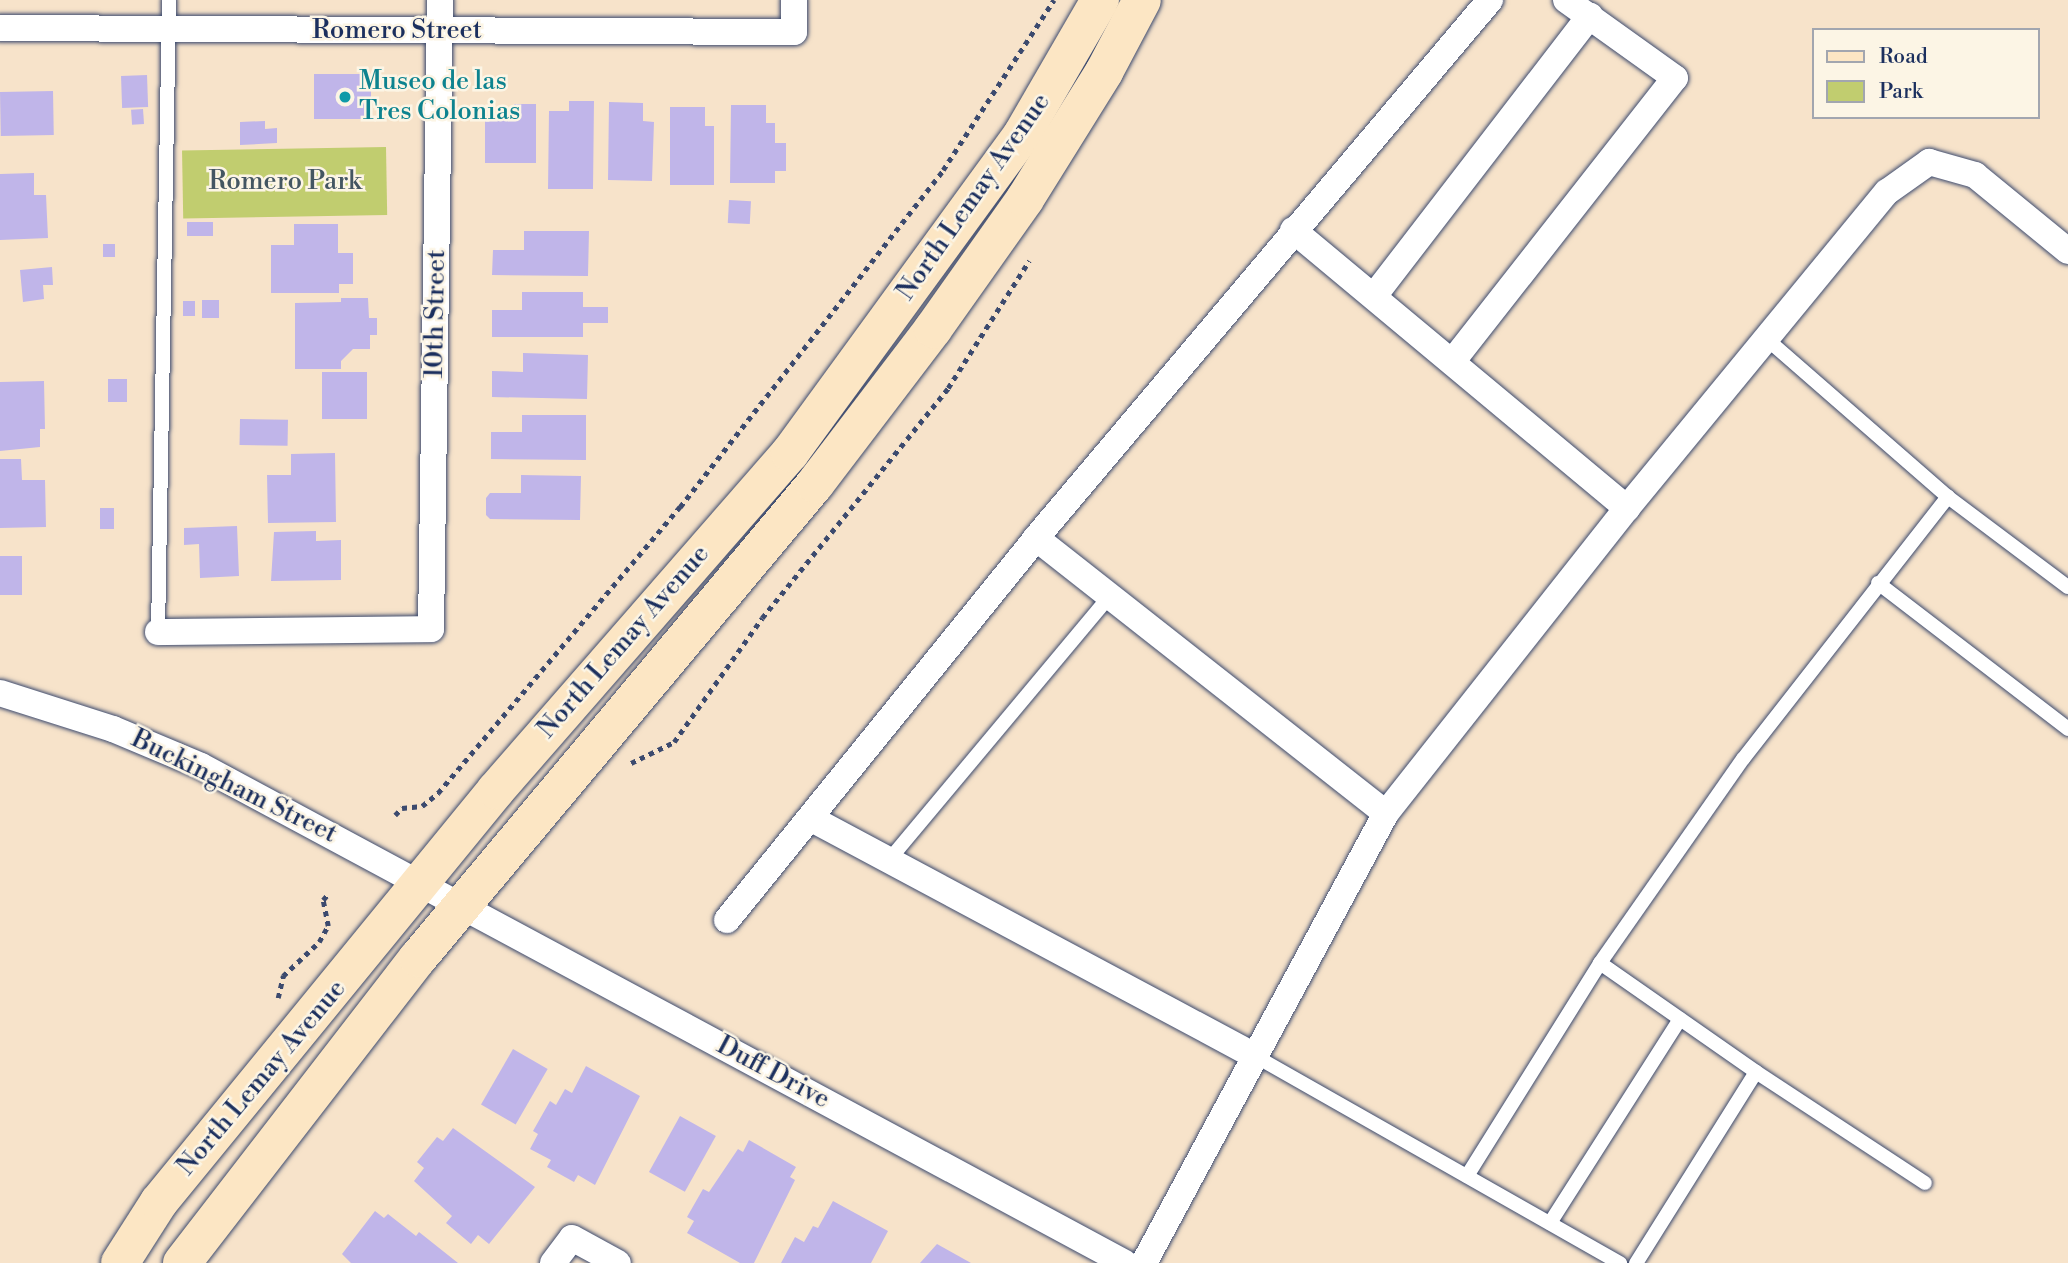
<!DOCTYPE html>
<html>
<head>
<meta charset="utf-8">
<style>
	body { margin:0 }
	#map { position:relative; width:2068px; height:1263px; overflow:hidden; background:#f7e3ca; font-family:"Libre Bodoni",serif }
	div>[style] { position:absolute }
	.green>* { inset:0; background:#c1cd6f; transform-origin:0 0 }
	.building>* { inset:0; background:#c0b5e9; transform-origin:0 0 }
	.path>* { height:4.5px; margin-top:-2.25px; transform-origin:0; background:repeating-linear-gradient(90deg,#3c4a6e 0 5px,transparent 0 10px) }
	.roads { filter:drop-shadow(0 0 2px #3c4a6e) drop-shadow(0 0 2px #3c4a6e) }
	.service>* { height:14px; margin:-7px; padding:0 7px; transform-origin:7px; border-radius:7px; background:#fff }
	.minor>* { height:26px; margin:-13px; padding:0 13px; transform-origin:13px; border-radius:13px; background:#fff }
	.secondary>* { height:38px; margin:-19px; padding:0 19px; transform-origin:19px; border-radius:19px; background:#fce6c4 }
	.dots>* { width:19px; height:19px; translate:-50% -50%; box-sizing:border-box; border:4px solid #fcf5e5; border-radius:50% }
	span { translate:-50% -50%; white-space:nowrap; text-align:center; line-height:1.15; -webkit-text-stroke:5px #fcf5e5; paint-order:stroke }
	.street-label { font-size:26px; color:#1b2f5e }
	.culture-label { font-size:26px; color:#0d838f }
	.left { translate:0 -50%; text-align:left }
	.park-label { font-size:26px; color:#445662 }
	.legend { position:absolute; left:1812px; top:28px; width:228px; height:91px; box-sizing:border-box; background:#fcf5e5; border:2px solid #a2a6af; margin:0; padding:9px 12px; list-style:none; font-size:21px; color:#1b2f5e }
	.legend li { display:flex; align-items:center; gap:14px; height:35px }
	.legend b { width:35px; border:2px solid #a2a6af }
</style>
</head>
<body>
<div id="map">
	<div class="green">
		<i style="left:386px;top:147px;width:68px;height:204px;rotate:89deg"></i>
	</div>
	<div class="building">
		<i style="left:314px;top:74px;width:57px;height:45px"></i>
		<i style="left:147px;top:75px;width:32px;height:26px;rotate:88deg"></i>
		<i style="left:53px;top:91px;width:44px;height:53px;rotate:89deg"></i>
		<i style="clip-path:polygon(569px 101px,594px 101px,593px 189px,548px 189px,549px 111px,569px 111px)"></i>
		<i style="clip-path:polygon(609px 102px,643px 103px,643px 121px,654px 122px,652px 181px,608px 180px)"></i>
		<i style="clip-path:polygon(514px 104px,536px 104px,536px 163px,485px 163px,485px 115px,514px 115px)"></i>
		<i style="clip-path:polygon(731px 105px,766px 105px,766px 123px,775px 123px,775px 143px,786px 143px,786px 171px,775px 171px,775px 183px,730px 183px)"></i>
		<i style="clip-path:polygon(670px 107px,705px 107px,705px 126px,714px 126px,714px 185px,670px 185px)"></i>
		<i style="left:143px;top:109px;width:15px;height:12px;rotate:86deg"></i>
		<i style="clip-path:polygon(265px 121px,265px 129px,277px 128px,277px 143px,240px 145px,240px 122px)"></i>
		<i style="clip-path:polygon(34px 173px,34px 195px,46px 195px,48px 238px,0 240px,0 174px)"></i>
		<i style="left:729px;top:200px;width:22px;height:23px;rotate:3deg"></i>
		<i style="left:187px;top:222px;width:26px;height:14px"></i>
		<i style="clip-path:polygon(294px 224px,338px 224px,338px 253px,353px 253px,353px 284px,339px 284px,339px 293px,271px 293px,271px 245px,294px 245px)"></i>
		<i style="clip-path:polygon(524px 231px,589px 231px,588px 276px,492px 275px,493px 250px,524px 250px)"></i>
		<i style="left:103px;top:244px;width:12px;height:13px"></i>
		<i style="clip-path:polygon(52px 267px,53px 285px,43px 285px,44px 299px,23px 302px,20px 270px)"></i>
		<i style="clip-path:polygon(522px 292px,583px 292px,583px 307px,608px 307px,608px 323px,583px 323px,583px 337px,492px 337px,492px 310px,522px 310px)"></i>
		<i style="clip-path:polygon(341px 298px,368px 298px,369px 318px,377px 318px,377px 335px,370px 335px,370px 349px,353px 349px,341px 361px,341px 369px,295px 369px,295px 303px,341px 302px)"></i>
		<i style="left:202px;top:300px;width:17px;height:18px"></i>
		<i style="left:183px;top:301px;width:12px;height:15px"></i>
		<i style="clip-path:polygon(523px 353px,588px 355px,587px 399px,492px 397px,492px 371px,523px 372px)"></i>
		<i style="left:367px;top:372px;width:47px;height:45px;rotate:90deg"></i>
		<i style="left:108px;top:379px;width:19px;height:23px"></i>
		<i style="clip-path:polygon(44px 381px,45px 429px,40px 429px,40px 447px,0 451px,0 382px)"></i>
		<i style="clip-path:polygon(522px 415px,586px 415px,586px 460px,491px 459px,491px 432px,522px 432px)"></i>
		<i style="left:240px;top:419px;width:48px;height:26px;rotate:1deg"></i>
		<i style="clip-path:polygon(335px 453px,336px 522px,268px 523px,267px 475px,291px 475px,291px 454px)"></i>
		<i style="clip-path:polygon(0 459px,21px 459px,22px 480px,45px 480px,46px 527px,0 528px)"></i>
		<i style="clip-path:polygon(521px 475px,581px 476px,580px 520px,490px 519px,486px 515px,486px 498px,490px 493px,521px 493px)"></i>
		<i style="left:100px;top:508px;width:14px;height:21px"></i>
		<i style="clip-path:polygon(237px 526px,239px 576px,200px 578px,199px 544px,184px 545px,184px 528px)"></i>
		<i style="clip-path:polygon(316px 531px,316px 541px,341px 540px,341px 580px,271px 581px,274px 532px)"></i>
		<i style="left:0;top:556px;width:22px;height:39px"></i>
		<i style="left:513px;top:1049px;width:40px;height:64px;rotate:30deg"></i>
		<i style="clip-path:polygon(586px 1066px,640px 1096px,595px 1185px,578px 1175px,574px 1182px,547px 1167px,551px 1160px,530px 1149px,538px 1134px,533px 1131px,550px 1101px,556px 1105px,565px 1089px,572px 1093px)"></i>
		<i style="left:680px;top:1116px;width:41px;height:64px;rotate:29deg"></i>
		<i style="clip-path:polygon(453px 1128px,535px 1187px,489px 1244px,478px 1235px,471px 1244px,446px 1223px,452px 1216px,414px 1181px,424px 1168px,417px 1162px,437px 1137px,443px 1141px)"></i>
		<i style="clip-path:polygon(749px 1140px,796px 1167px,790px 1177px,795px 1180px,754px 1263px,740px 1263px,687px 1233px,694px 1221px,687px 1217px,703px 1189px,709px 1192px,738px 1149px,743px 1152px)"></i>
		<i style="clip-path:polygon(833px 1201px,888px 1231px,871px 1263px,781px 1263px,795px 1237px,804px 1242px,813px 1226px,818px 1228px)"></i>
		<i style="clip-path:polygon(375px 1211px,384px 1218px,388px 1214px,416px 1236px,419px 1232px,458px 1263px,351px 1263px,342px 1254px)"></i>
		<i style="clip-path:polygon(937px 1244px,971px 1263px,920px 1263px)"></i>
	</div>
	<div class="path">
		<i style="left:631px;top:763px;width:48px;rotate:-26deg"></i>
		<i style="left:674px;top:742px;width:152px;rotate:-54.6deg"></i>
		<i style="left:762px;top:618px;width:296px;rotate:-51deg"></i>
		<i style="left:948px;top:388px;width:151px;rotate:-57.5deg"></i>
		<i style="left:395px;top:815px;width:10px;rotate:-45deg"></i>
		<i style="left:402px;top:808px;width:20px;rotate:-6deg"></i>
		<i style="left:422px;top:806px;width:21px;rotate:-39deg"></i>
		<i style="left:438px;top:793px;width:375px;rotate:-49.8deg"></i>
		<i style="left:680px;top:507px;width:427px;rotate:-52deg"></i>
		<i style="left:943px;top:170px;width:203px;rotate:-56.9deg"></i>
		<i style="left:278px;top:998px;width:23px;rotate:-77deg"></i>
		<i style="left:283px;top:976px;width:50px;rotate:-43.4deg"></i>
		<i style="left:319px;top:942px;width:18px;rotate:-61deg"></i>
		<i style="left:328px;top:926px;width:26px;rotate:-101deg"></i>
		<i style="left:323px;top:900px;width:8px;rotate:-50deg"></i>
	</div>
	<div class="roads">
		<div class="service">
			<i style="left:1948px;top:497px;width:150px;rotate:36.9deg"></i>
			<i style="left:1878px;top:583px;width:240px;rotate:37.5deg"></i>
			<i style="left:158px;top:632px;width:632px;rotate:-89deg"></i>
			<i style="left:889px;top:860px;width:344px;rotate:-50.1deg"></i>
			<i style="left:1600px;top:963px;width:249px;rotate:-55deg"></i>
			<i style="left:1743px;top:759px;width:333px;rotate:-52deg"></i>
			<i style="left:1948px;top:497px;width:242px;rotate:-138.9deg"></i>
			<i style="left:1255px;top:1056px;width:420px;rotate:29.6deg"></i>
			<i style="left:1756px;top:1072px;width:202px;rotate:33.3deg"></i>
			<i style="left:1467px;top:1176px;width:251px;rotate:-58deg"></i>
			<i style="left:1600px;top:963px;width:190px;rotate:34.9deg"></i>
			<i style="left:1756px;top:1072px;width:226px;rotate:122.1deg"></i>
			<i style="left:1550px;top:1223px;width:242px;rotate:-57.5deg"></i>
		</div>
		<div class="minor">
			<i style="left:0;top:28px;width:794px;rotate:0.29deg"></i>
			<i style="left:794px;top:32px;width:32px;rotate:-90deg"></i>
			<i style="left:1293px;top:230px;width:435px;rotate:39.8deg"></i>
			<i style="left:1627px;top:508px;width:389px;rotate:128.3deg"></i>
			<i style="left:1374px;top:296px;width:354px;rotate:-52.4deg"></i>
			<i style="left:1452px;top:362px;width:361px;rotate:-51.9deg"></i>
			<i style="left:1675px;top:78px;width:134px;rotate:-144.4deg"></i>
			<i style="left:1627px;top:508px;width:409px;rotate:-50.6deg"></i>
			<i style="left:1887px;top:192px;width:52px;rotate:-35.5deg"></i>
			<i style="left:1929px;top:162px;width:48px;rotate:15.8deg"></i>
			<i style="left:1975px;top:175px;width:120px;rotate:39.3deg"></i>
			<i style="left:1036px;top:538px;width:704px;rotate:-49.84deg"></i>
			<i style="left:158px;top:632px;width:273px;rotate:-0.6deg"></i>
			<i style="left:431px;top:629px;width:629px;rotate:-89.18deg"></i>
			<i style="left:0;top:693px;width:119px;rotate:17.7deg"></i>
			<i style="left:113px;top:729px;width:95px;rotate:22.8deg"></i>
			<i style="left:201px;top:766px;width:1049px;rotate:28.27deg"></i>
			<i style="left:810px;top:818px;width:505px;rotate:28.14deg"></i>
			<i style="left:727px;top:920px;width:491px;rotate:-51deg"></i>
			<i style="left:1036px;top:538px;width:445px;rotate:38.2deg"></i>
			<i style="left:1386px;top:813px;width:511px;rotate:118.27deg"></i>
			<i style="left:553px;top:1263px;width:31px;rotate:-53deg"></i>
			<i style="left:572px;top:1238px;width:52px;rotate:28.5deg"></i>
		</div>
		<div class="secondary">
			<i style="left:120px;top:1263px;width:72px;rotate:-57.4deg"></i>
			<i style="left:159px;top:1202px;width:532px;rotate:-50.72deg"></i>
			<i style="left:496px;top:790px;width:447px;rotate:-48.9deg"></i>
			<i style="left:790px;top:453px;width:396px;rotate:-53.9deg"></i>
			<i style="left:1023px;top:133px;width:154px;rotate:-59.9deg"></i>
			<i style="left:182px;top:1263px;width:386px;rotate:-52.3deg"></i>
			<i style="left:418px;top:958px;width:618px;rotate:-50.05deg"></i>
			<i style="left:815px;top:484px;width:195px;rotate:-52.7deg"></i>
			<i style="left:933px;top:329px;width:159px;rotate:-54.7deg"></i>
			<i style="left:1025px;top:199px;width:150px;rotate:-58.1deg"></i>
			<i style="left:1104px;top:72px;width:81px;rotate:-62.2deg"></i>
		</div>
	</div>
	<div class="dots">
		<i style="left:345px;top:97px;background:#0f9aa8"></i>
	</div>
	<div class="street-label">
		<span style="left:397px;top:31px">Romero Street</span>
		<span style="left:974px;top:197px;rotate:-55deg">North Lemay Avenue</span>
		<span style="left:436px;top:314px;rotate:-89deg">10th Street</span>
		<span style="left:624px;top:642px;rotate:-49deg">North Lemay Avenue</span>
		<span style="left:234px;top:787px;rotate:26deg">Buckingham Street</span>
		<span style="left:773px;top:1073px;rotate:28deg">Duff Drive</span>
		<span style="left:262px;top:1078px;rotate:-50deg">North Lemay Avenue</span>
	</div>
	<div class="culture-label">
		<span class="left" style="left:359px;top:97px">Museo de las<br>Tres Colonias</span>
	</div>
	<div class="park-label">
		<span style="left:285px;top:182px">Romero Park</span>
	</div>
	<ul class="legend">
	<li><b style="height:9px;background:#fce6c4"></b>Road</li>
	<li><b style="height:19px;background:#c1cd6f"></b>Park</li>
	</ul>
</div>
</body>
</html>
